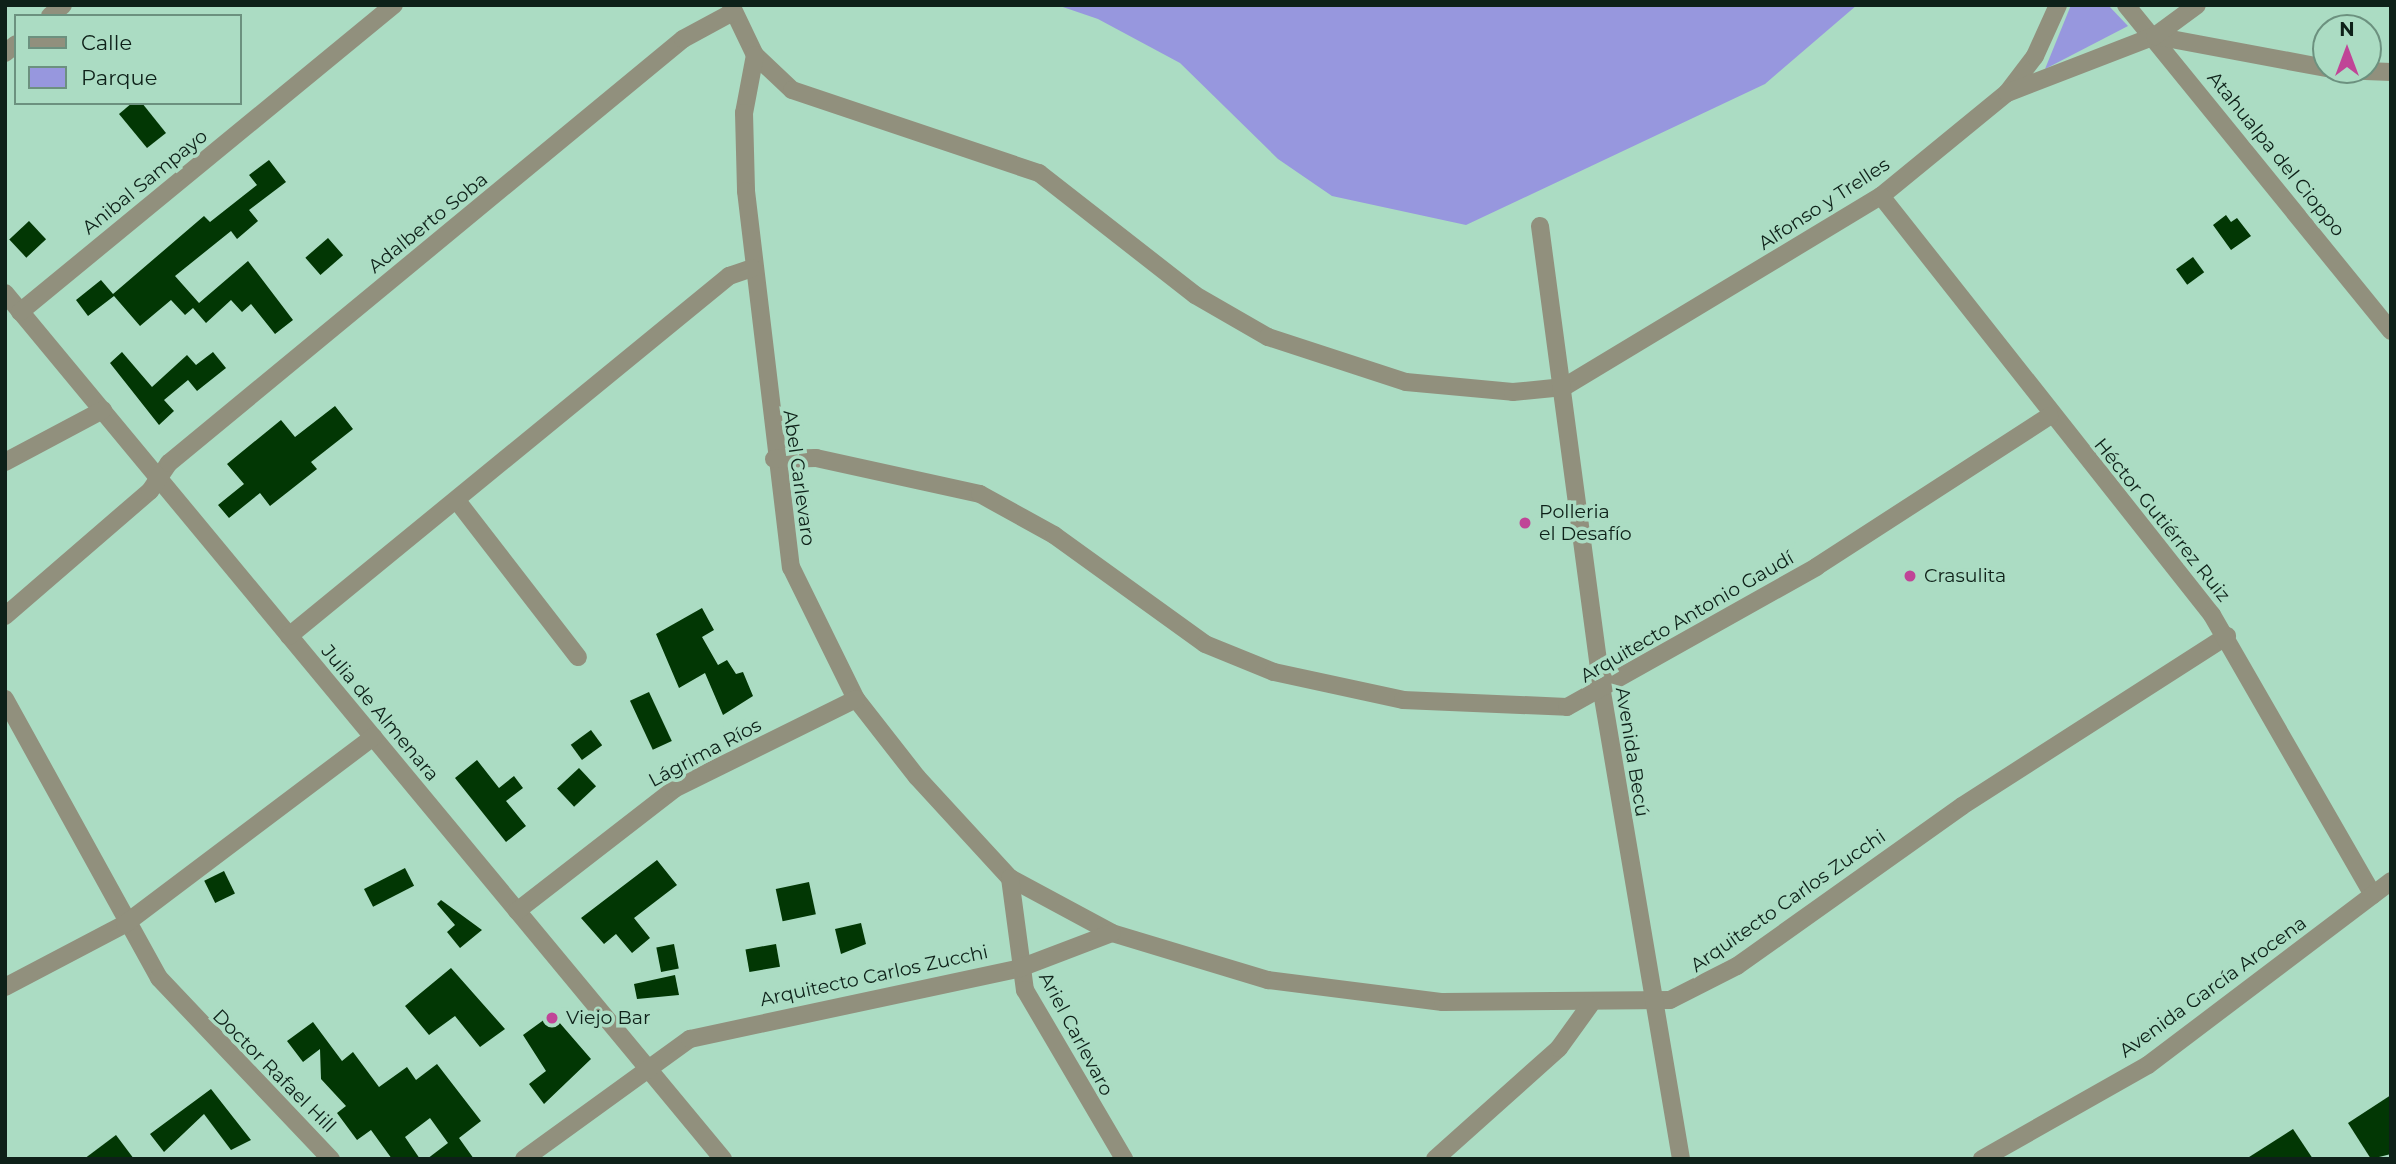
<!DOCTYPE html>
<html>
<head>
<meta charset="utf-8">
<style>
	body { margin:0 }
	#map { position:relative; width:2396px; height:1164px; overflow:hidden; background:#abdcc3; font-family:Montserrat,sans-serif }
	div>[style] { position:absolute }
	.green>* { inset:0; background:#9797de }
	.building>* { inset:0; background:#023704; transform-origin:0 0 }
	.minor>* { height:18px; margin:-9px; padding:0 9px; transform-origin:9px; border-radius:9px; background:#91907d }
	.dots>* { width:19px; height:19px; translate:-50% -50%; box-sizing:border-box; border:4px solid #abdcc3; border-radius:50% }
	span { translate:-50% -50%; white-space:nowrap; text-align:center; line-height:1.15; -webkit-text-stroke:7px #abdcc3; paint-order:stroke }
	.street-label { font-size:19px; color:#0e2119 }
	.poi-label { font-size:19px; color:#0e2119 }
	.left { translate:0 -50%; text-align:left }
	.frame { position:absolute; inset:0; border:7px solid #0e2119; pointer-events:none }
	.legend { position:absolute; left:14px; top:14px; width:228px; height:91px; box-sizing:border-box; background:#abdcc3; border:2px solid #6c917f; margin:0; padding:9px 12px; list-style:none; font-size:21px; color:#0e2119 }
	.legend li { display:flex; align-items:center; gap:14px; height:35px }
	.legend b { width:35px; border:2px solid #6c917f }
	.north { position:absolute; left:2312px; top:14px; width:70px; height:70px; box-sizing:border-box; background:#abdcc3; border:2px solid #6c917f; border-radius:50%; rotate:0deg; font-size:19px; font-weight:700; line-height:28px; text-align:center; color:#0e2119 }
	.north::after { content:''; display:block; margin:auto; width:24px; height:32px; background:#c04597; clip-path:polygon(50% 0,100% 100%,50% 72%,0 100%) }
</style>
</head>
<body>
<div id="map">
	<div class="green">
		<i style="clip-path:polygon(1057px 5px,1857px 5px,1765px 84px,1466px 225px,1332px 196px,1278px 159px,1180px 63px,1098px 19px)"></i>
		<i style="clip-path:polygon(2071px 5px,2108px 5px,2128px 26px,2045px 69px)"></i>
	</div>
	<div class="building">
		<i style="clip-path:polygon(132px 103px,142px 103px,166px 133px,147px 148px,119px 114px)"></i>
		<i style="clip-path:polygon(269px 160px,286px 182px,249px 210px,258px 221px,237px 239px,231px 231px,175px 276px,199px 303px,248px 261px,293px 320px,275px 334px,251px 304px,242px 312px,231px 300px,206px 323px,193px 308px,185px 315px,171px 300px,140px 326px,114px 296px,88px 316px,76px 300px,101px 280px,113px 294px,204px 216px,210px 222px,257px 185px,249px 175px)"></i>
		<i style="clip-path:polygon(2226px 215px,2231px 222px,2237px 218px,2251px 236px,2231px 250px,2213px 225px)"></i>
		<i style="left:29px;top:221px;width:25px;height:27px;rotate:47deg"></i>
		<i style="left:328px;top:238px;width:23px;height:30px;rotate:49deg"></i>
		<i style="left:2193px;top:257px;width:19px;height:21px;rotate:54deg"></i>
		<i style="clip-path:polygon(122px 352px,152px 387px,187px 355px,196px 365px,213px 352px,226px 368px,197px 391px,188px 380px,164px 400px,174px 411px,159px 425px,110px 363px)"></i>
		<i style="clip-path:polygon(335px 406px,353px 429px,311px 462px,317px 469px,270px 506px,260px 493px,229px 518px,218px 505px,244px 484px,227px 464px,281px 420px,295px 437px)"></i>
		<i style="clip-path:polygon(702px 608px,714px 630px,702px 637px,718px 665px,727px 660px,736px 674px,743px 672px,753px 696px,723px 715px,705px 673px,679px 688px,656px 634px)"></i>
		<i style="left:649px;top:692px;width:54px;height:21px;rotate:65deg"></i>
		<i style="left:591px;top:730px;width:19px;height:25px;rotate:54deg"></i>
		<i style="clip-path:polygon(477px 760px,499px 788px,514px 776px,523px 788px,506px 801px,526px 826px,506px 842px,455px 778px)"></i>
		<i style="left:579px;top:768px;width:25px;height:30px;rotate:47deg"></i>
		<i style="clip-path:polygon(657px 860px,677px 885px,634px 918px,650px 938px,632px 953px,616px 934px,604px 944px,581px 918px)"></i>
		<i style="left:405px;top:868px;width:20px;height:46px;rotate:63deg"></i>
		<i style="left:224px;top:871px;width:25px;height:22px;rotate:64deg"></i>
		<i style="left:809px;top:882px;width:33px;height:34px;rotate:78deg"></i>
		<i style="clip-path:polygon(441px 900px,482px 930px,460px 948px,447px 932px,455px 925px,437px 904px)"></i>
		<i style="clip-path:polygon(861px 923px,866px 944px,841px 954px,835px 929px)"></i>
		<i style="left:674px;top:944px;width:25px;height:18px;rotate:79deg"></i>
		<i style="left:776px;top:944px;width:23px;height:31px;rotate:80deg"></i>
		<i style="clip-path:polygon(451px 968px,505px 1029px,480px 1047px,455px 1016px,429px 1035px,405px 1006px)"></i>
		<i style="clip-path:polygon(675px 975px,679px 995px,637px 999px,634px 984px)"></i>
		<i style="clip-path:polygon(552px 1014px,591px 1059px,544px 1104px,529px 1084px,546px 1071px,523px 1035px)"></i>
		<i style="clip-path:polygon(313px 1022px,342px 1061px,353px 1052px,379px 1087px,407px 1067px,416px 1080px,437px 1064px,481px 1121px,459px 1138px,474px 1159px,427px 1159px,448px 1143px,430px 1118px,405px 1137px,420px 1159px,392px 1159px,371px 1130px,357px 1140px,337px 1113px,346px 1106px,321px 1079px,320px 1049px,303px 1062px,287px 1041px)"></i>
		<i style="clip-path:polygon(211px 1089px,251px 1140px,231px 1150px,204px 1114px,164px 1152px,150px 1134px)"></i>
		<i style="clip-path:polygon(2391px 1095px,2391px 1154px,2371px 1159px,2348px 1123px)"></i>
		<i style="clip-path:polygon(2293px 1129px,2313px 1159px,2246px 1159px)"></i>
		<i style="clip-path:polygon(116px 1135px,134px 1159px,84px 1159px)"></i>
	</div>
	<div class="minor">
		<i style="left:731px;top:5px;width:55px;rotate:64.4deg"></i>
		<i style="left:755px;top:55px;width:51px;rotate:43.4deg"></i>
		<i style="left:792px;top:90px;width:261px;rotate:18.6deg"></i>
		<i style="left:1039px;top:173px;width:198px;rotate:38deg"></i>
		<i style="left:1195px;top:295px;width:84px;rotate:29.9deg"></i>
		<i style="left:1268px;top:337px;width:145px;rotate:18.1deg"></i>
		<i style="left:1406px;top:382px;width:107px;rotate:5.3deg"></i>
		<i style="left:1513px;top:392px;width:51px;rotate:-5.6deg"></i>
		<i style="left:1564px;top:387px;width:370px;rotate:-31.1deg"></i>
		<i style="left:1881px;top:196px;width:163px;rotate:-39.3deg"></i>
		<i style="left:2007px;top:93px;width:46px;rotate:-52.9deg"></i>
		<i style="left:2035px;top:56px;width:56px;rotate:-65.7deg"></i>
		<i style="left:2126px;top:5px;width:420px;rotate:50.9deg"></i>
		<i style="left:50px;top:16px;width:17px;rotate:-40deg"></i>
		<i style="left:2155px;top:36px;width:174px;rotate:10.6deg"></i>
		<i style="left:5px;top:53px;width:14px;rotate:-39deg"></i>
		<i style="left:755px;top:55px;width:59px;rotate:100.7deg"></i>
		<i style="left:744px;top:113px;width:78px;rotate:88.5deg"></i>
		<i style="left:746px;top:191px;width:379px;rotate:83.2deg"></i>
		<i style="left:791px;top:567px;width:147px;rotate:63.8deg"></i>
		<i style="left:856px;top:699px;width:99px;rotate:52deg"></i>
		<i style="left:917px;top:777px;width:137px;rotate:47.4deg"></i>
		<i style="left:1010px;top:878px;width:116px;rotate:28.3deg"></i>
		<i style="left:1112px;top:933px;width:163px;rotate:16.8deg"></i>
		<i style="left:1268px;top:980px;width:176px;rotate:7.2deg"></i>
		<i style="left:1443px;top:1002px;width:227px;rotate:-0.5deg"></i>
		<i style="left:1670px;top:1000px;width:75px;rotate:-26.9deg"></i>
		<i style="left:1737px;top:966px;width:276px;rotate:-35.4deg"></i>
		<i style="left:1962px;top:806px;width:315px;rotate:-32.7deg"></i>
		<i style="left:2340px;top:70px;width:51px;rotate:2.2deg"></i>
		<i style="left:2007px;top:93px;width:159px;rotate:-21.1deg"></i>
		<i style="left:2155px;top:36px;width:52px;rotate:-36.4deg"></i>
		<i style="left:1881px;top:196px;width:534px;rotate:51.69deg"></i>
		<i style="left:2212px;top:615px;width:323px;rotate:60.1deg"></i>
		<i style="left:1540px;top:226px;width:470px;rotate:82.4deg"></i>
		<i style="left:1602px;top:692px;width:474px;rotate:80.4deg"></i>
		<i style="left:5px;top:293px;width:1125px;rotate:50.34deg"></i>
		<i style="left:20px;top:312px;width:484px;rotate:-39.4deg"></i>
		<i style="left:774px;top:459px;width:42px;rotate:-1.4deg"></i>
		<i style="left:816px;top:458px;width:168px;rotate:12.4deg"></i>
		<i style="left:980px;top:494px;width:85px;rotate:29deg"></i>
		<i style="left:1054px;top:535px;width:186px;rotate:35.8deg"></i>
		<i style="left:1205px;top:644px;width:74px;rotate:22.1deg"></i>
		<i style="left:1274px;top:672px;width:132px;rotate:12.2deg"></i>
		<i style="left:1403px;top:700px;width:164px;rotate:2.4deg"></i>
		<i style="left:1567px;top:707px;width:286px;rotate:-29.3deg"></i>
		<i style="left:1816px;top:567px;width:278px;rotate:-32.9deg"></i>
		<i style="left:5px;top:462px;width:111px;rotate:-28deg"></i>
		<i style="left:458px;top:502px;width:196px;rotate:52.3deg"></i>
		<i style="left:5px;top:616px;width:191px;rotate:-40.8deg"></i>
		<i style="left:150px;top:491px;width:34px;rotate:-56deg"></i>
		<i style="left:169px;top:463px;width:666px;rotate:-39.52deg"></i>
		<i style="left:683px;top:39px;width:57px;rotate:-28.4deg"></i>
		<i style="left:289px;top:636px;width:569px;rotate:-39.29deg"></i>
		<i style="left:729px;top:276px;width:24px;rotate:-19deg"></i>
		<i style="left:5px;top:699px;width:319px;rotate:61.1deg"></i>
		<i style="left:159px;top:978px;width:250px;rotate:46.5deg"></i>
		<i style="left:1010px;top:878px;width:113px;rotate:82.4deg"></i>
		<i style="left:1025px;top:990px;width:196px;rotate:59.6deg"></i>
		<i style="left:517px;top:911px;width:199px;rotate:-37.8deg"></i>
		<i style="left:674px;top:789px;width:203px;rotate:-26.3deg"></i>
		<i style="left:5px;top:987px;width:136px;rotate:-27.7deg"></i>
		<i style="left:125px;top:924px;width:311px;rotate:-37deg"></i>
		<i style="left:524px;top:1159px;width:205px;rotate:-35.9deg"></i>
		<i style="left:690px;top:1039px;width:338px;rotate:-12.1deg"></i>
		<i style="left:1020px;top:968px;width:98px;rotate:-20.8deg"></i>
		<i style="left:1435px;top:1159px;width:166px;rotate:-41.8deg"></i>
		<i style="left:1559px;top:1048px;width:53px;rotate:-54.2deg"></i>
		<i style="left:1982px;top:1159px;width:191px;rotate:-29.5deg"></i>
		<i style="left:2148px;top:1065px;width:305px;rotate:-37.1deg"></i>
	</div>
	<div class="dots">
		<i style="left:1525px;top:523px;background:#c04597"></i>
		<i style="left:1910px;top:576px;background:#c04597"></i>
		<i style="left:552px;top:1018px;background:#c04597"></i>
	</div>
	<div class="street-label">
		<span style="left:2276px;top:154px;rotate:51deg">Atahualpa del Cioppo</span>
		<span style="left:145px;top:182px;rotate:-39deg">Anibal Sampayo</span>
		<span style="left:1824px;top:204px;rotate:-33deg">Alfonso y Trelles</span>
		<span style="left:428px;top:223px;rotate:-39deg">Adalberto Soba</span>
		<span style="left:799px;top:478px;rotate:82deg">Abel Carlevaro</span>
		<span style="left:2162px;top:520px;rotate:51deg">Héctor Gutiérrez Ruiz</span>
		<span style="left:1687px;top:617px;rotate:-30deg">Arquitecto Antonio Gaudí</span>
		<span style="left:380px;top:713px;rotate:50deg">Julia de Almenara</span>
		<span style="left:1632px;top:752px;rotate:81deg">Avenida Becú</span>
		<span style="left:705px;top:753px;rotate:-28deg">Lágrima Ríos</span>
		<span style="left:1788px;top:901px;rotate:-35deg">Arquitecto Carlos Zucchi</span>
		<span style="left:874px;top:976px;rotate:-12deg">Arquitecto Carlos Zucchi</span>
		<span style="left:2213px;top:987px;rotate:-36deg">Avenida García Arocena</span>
		<span style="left:1076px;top:1034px;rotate:62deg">Ariel Carlevaro</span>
		<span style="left:274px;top:1071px;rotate:45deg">Doctor Rafael Hill</span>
	</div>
	<div class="poi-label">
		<span class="left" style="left:1539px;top:523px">Polleria<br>el Desafío</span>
		<span class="left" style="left:1924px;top:576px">Crasulita</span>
		<span class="left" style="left:566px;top:1018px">Viejo Bar</span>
	</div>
	<div class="frame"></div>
	<ul class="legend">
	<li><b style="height:9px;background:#91907d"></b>Calle</li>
	<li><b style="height:19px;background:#9797de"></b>Parque</li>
	</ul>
	<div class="north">N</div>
</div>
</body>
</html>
